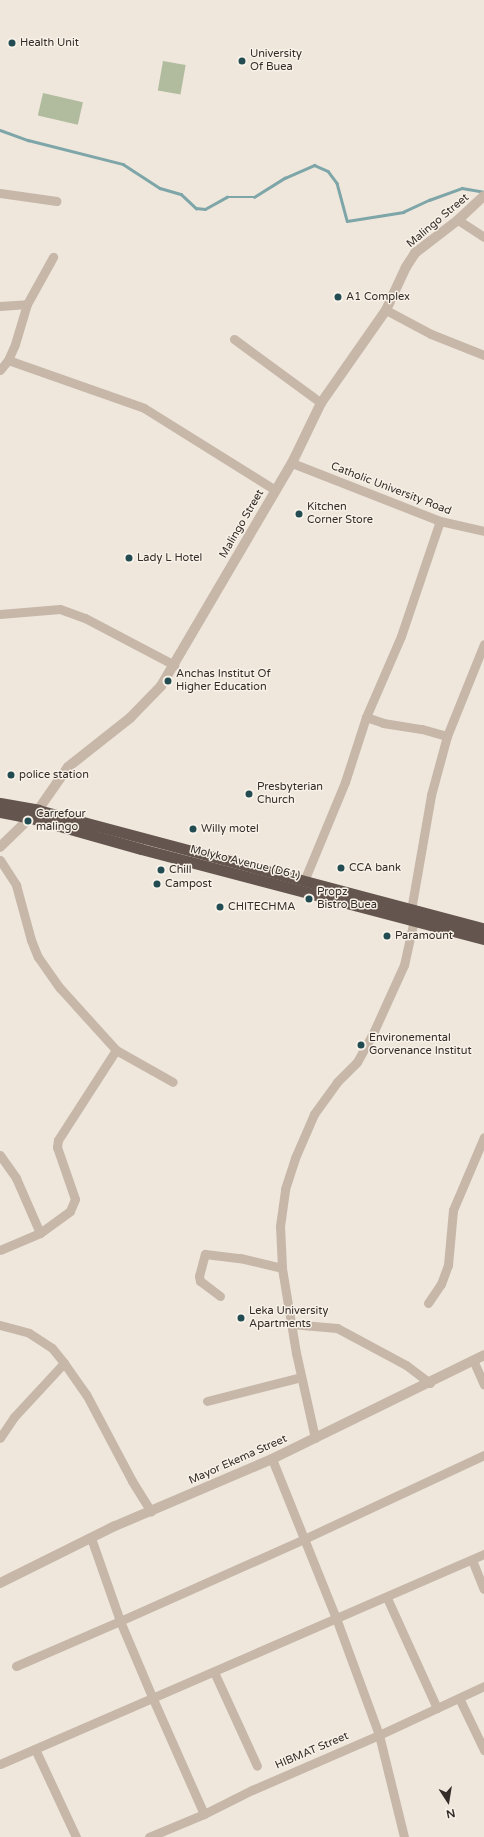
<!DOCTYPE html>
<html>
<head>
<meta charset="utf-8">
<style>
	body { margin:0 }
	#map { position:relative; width:484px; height:1837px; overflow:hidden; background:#efe7dc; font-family:"Varela Round",sans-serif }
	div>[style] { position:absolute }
	.green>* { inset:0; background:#b1bc9e; transform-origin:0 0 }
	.stream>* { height:2.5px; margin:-1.25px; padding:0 1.25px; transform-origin:1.25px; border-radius:1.25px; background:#7ea6a9 }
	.minor>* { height:9px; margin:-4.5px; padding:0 4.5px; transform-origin:4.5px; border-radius:4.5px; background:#c6b7a9 }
	.tertiary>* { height:10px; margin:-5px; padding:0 5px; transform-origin:5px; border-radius:5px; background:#c6b7a9 }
	.trunk>* { height:11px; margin:-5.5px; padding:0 5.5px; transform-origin:5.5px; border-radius:5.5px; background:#64564e }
	.dots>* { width:11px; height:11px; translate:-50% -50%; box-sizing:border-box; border:2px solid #f7f1e8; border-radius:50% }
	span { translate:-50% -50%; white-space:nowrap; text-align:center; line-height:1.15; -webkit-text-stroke:3px #f7f1e8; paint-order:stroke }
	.poi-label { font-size:11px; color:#342c28 }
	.left { translate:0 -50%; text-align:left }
	.street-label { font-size:11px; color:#342c28 }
	.north { position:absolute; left:428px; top:1781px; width:40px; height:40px; -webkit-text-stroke:3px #f7f1e8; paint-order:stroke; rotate:168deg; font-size:11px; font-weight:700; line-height:16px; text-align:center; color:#342c28 }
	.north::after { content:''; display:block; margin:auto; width:14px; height:18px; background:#342c28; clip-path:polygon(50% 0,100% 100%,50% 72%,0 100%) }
</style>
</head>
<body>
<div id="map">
	<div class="green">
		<i style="left:163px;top:61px;width:23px;height:30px;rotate:10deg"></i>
		<i style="left:43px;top:93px;width:41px;height:23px;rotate:13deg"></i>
	</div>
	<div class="stream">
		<i style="left:0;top:130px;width:30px;rotate:20deg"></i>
		<i style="left:28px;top:140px;width:98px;rotate:14.2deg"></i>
		<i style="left:123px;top:164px;width:44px;rotate:33deg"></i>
		<i style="left:160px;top:188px;width:22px;rotate:16deg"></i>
		<i style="left:181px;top:194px;width:21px;rotate:43deg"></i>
		<i style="left:196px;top:208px;width:9px;rotate:6deg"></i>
		<i style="left:205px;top:209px;width:25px;rotate:-29deg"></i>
		<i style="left:227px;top:197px;width:27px"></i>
		<i style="left:254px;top:197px;width:36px;rotate:-32deg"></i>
		<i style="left:285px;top:178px;width:32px;rotate:-24deg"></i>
		<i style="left:314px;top:165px;width:15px;rotate:23deg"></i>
		<i style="left:328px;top:171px;width:15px;rotate:53deg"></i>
		<i style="left:337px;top:183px;width:39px;rotate:75deg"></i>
		<i style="left:347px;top:221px;width:57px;rotate:-9.1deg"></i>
		<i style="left:403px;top:212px;width:29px;rotate:-25deg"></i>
		<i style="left:429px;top:200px;width:35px;rotate:-20deg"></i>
		<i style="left:462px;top:188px;width:22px;rotate:10deg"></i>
	</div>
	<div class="minor">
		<i style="left:0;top:193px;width:57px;rotate:8.1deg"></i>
		<i style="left:458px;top:220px;width:31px;rotate:33deg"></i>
		<i style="left:0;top:306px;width:27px;rotate:-4deg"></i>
		<i style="left:386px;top:310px;width:51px;rotate:28.1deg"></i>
		<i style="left:431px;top:334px;width:57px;rotate:21.6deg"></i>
		<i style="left:234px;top:339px;width:108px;rotate:36.3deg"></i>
		<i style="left:8px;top:360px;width:144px;rotate:19.4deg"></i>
		<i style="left:144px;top:408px;width:155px;rotate:32deg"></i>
		<i style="left:0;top:370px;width:13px;rotate:-51deg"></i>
		<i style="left:8px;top:360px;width:17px;rotate:-66deg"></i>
		<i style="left:15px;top:344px;width:42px;rotate:-73.3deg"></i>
		<i style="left:27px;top:304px;width:54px;rotate:-61deg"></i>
		<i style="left:292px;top:463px;width:159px;rotate:21.4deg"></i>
		<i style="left:440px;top:521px;width:45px;rotate:12.8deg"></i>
		<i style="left:0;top:614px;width:60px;rotate:-4.8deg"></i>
		<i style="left:60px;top:609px;width:27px;rotate:20deg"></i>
		<i style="left:85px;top:618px;width:101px;rotate:27.8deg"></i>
		<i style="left:366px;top:717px;width:18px;rotate:19deg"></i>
		<i style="left:383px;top:723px;width:39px;rotate:9deg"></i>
		<i style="left:422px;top:729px;width:26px;rotate:16deg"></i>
		<i style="left:447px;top:736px;width:99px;rotate:-68.1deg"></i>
		<i style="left:0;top:860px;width:30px;rotate:57deg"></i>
		<i style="left:16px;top:885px;width:57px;rotate:74.7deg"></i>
		<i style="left:31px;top:940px;width:18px;rotate:68deg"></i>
		<i style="left:38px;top:957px;width:38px;rotate:55deg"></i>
		<i style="left:60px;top:988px;width:84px;rotate:47.9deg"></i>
		<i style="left:116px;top:1050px;width:65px;rotate:29.3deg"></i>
		<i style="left:304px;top:881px;width:107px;rotate:-67.5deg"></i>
		<i style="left:345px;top:782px;width:68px;rotate:-72.1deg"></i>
		<i style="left:366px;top:717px;width:88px;rotate:-66.6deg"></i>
		<i style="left:401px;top:636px;width:121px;rotate:-71.3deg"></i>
		<i style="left:411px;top:910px;width:117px;rotate:-80.1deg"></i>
		<i style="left:431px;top:795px;width:61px;rotate:-74.8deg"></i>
		<i style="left:0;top:1155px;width:28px;rotate:55deg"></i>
		<i style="left:16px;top:1178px;width:60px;rotate:66.4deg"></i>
		<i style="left:40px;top:1233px;width:43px;rotate:157deg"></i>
		<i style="left:40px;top:1233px;width:37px;rotate:-36deg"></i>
		<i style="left:70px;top:1211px;width:13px;rotate:-67deg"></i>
		<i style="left:75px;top:1199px;width:55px;rotate:-109.1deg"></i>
		<i style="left:57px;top:1147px;width:7px;rotate:-82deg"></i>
		<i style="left:58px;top:1140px;width:107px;rotate:-57.2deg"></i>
		<i style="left:220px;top:1296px;width:25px;rotate:-143deg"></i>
		<i style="left:200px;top:1281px;width:5px;rotate:-101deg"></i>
		<i style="left:199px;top:1276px;width:23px;rotate:-75deg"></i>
		<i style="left:205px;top:1254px;width:35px;rotate:7deg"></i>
		<i style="left:240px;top:1258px;width:43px;rotate:13.4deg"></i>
		<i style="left:428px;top:1303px;width:23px;rotate:-56deg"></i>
		<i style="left:441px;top:1284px;width:20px;rotate:-70deg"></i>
		<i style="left:448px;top:1265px;width:55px;rotate:-84.8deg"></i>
		<i style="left:453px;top:1210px;width:79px;rotate:-67deg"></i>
		<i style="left:291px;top:1324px;width:46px;rotate:5deg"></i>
		<i style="left:337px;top:1328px;width:78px;rotate:28.2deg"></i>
		<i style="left:406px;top:1365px;width:30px;rotate:37deg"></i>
		<i style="left:0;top:1325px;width:30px;rotate:15deg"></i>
		<i style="left:29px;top:1333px;width:27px;rotate:33deg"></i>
		<i style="left:52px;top:1348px;width:19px;rotate:51deg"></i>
		<i style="left:64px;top:1363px;width:74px;rotate:132.8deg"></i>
		<i style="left:14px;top:1417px;width:25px;rotate:124deg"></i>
		<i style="left:473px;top:1360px;width:27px;rotate:66deg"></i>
		<i style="left:64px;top:1363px;width:38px;rotate:55deg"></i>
		<i style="left:86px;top:1394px;width:98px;rotate:62.1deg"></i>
		<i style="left:132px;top:1481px;width:36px;rotate:58deg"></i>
		<i style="left:207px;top:1401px;width:97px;rotate:-14.3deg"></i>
		<i style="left:315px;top:1438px;width:87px;rotate:-102.6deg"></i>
		<i style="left:296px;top:1353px;width:86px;rotate:-99.4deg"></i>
		<i style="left:282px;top:1268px;width:42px;rotate:-92.7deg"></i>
		<i style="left:280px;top:1226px;width:37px;rotate:-82deg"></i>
		<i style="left:285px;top:1189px;width:33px;rotate:-72deg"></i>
		<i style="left:295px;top:1158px;width:48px;rotate:-66.6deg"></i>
		<i style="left:314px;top:1114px;width:39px;rotate:-54deg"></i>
		<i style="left:337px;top:1082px;width:28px;rotate:-45deg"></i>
		<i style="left:357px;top:1062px;width:35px;rotate:-61deg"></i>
		<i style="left:374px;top:1031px;width:72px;rotate:-65.6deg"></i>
		<i style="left:404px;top:965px;width:46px;rotate:-77.5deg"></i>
		<i style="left:272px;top:1459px;width:171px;rotate:68.1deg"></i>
		<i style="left:336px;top:1618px;width:125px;rotate:69.8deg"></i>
		<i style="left:379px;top:1735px;width:105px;rotate:76.2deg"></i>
		<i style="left:91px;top:1538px;width:88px;rotate:70.7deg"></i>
		<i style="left:120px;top:1621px;width:201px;rotate:-24deg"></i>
		<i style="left:304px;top:1539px;width:199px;rotate:-25deg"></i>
		<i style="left:472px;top:1560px;width:31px;rotate:68deg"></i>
		<i style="left:387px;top:1598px;width:121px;rotate:65.6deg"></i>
		<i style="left:16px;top:1666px;width:113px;rotate:-23.4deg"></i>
		<i style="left:120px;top:1621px;width:85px;rotate:67.1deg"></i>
		<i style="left:153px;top:1699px;width:126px;rotate:66.1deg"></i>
		<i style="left:214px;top:1672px;width:103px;rotate:65.4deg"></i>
		<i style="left:459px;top:1698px;width:58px;rotate:64.3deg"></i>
		<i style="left:35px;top:1749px;width:97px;rotate:65deg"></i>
		<i style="left:0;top:1764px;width:528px;rotate:-23.46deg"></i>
		<i style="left:149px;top:1837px;width:60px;rotate:-22.7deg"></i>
		<i style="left:204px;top:1814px;width:54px;rotate:-26.6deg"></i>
		<i style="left:252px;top:1790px;width:138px;rotate:-23.4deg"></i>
		<i style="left:379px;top:1735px;width:116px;rotate:-25deg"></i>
	</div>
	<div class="tertiary">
		<i style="left:0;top:847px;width:53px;rotate:-44.2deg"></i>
		<i style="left:38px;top:810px;width:52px;rotate:-55.1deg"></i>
		<i style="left:68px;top:767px;width:79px;rotate:-38.3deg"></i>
		<i style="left:130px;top:718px;width:45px;rotate:-45.9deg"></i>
		<i style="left:161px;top:686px;width:259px;rotate:-59.6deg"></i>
		<i style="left:292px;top:463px;width:67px;rotate:-64.2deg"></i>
		<i style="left:321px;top:403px;width:113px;rotate:-55deg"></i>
		<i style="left:386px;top:310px;width:47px;rotate:-65.1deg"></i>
		<i style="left:406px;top:267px;width:17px;rotate:-57deg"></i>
		<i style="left:415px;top:253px;width:54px;rotate:-37.5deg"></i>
		<i style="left:458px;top:220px;width:35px;rotate:-43deg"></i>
		<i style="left:0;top:1583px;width:128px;rotate:-26.4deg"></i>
		<i style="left:115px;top:1526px;width:171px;rotate:-23.1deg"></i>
		<i style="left:272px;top:1459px;width:236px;rotate:-26.1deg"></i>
	</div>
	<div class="trunk">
		<i style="left:0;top:803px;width:39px;rotate:10deg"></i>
		<i style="left:38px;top:810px;width:462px;rotate:14.9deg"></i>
		<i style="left:0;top:812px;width:32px;rotate:11deg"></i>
		<i style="left:31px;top:818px;width:114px;rotate:15.7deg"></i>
		<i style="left:141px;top:849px;width:355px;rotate:14.7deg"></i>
	</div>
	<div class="dots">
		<i style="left:12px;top:43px;background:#224c51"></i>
		<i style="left:242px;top:61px;background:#224c51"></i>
		<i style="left:338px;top:297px;background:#224c51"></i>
		<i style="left:299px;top:514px;background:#224c51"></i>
		<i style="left:129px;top:558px;background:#224c51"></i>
		<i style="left:168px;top:681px;background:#224c51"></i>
		<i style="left:11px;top:775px;background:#224c51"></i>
		<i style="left:249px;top:794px;background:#224c51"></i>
		<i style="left:28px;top:821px;background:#224c51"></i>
		<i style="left:193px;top:829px;background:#224c51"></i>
		<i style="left:341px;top:868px;background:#224c51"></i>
		<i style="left:161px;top:870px;background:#224c51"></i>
		<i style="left:157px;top:884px;background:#224c51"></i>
		<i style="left:309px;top:899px;background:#224c51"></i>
		<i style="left:220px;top:907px;background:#224c51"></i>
		<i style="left:387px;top:936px;background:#224c51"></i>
		<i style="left:361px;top:1045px;background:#224c51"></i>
		<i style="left:241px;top:1318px;background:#224c51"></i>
	</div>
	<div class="poi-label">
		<span class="left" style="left:20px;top:43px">Health Unit</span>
		<span class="left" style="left:250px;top:61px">University<br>Of Buea</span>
		<span class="left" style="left:346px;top:297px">A1 Complex</span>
		<span class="left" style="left:307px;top:514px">Kitchen<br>Corner Store</span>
		<span class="left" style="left:137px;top:558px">Lady L Hotel</span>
		<span class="left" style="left:176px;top:681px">Anchas Institut Of<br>Higher Education</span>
		<span class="left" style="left:19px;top:775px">police station</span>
		<span class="left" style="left:257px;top:794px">Presbyterian<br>Church</span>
		<span class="left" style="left:36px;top:821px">Carrefour<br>malingo</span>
		<span class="left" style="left:201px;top:829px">Willy motel</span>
		<span class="left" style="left:349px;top:868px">CCA bank</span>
		<span class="left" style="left:169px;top:870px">Chill</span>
		<span class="left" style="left:165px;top:884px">Campost</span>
		<span class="left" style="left:317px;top:899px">Propz<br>Bistro Buea</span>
		<span class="left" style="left:228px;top:907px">CHITECHMA</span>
		<span class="left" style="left:395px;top:936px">Paramount</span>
		<span class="left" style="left:369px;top:1045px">Environemental<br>Gorvenance Institut</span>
		<span class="left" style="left:249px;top:1318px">Leka University<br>Apartments</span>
	</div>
	<div class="street-label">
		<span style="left:438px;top:221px;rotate:-40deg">Malingo Street</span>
		<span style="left:391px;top:489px;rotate:21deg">Catholic University Road</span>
		<span style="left:242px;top:524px;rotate:-60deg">Malingo Street</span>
		<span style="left:245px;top:863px;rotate:14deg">Molyko Avenue (D61)</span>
		<span style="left:238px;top:1460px;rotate:-24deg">Mayor Ekema Street</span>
		<span style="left:312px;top:1751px;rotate:-23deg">HIBMAT Street</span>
	</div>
	<div class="north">N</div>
</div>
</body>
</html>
